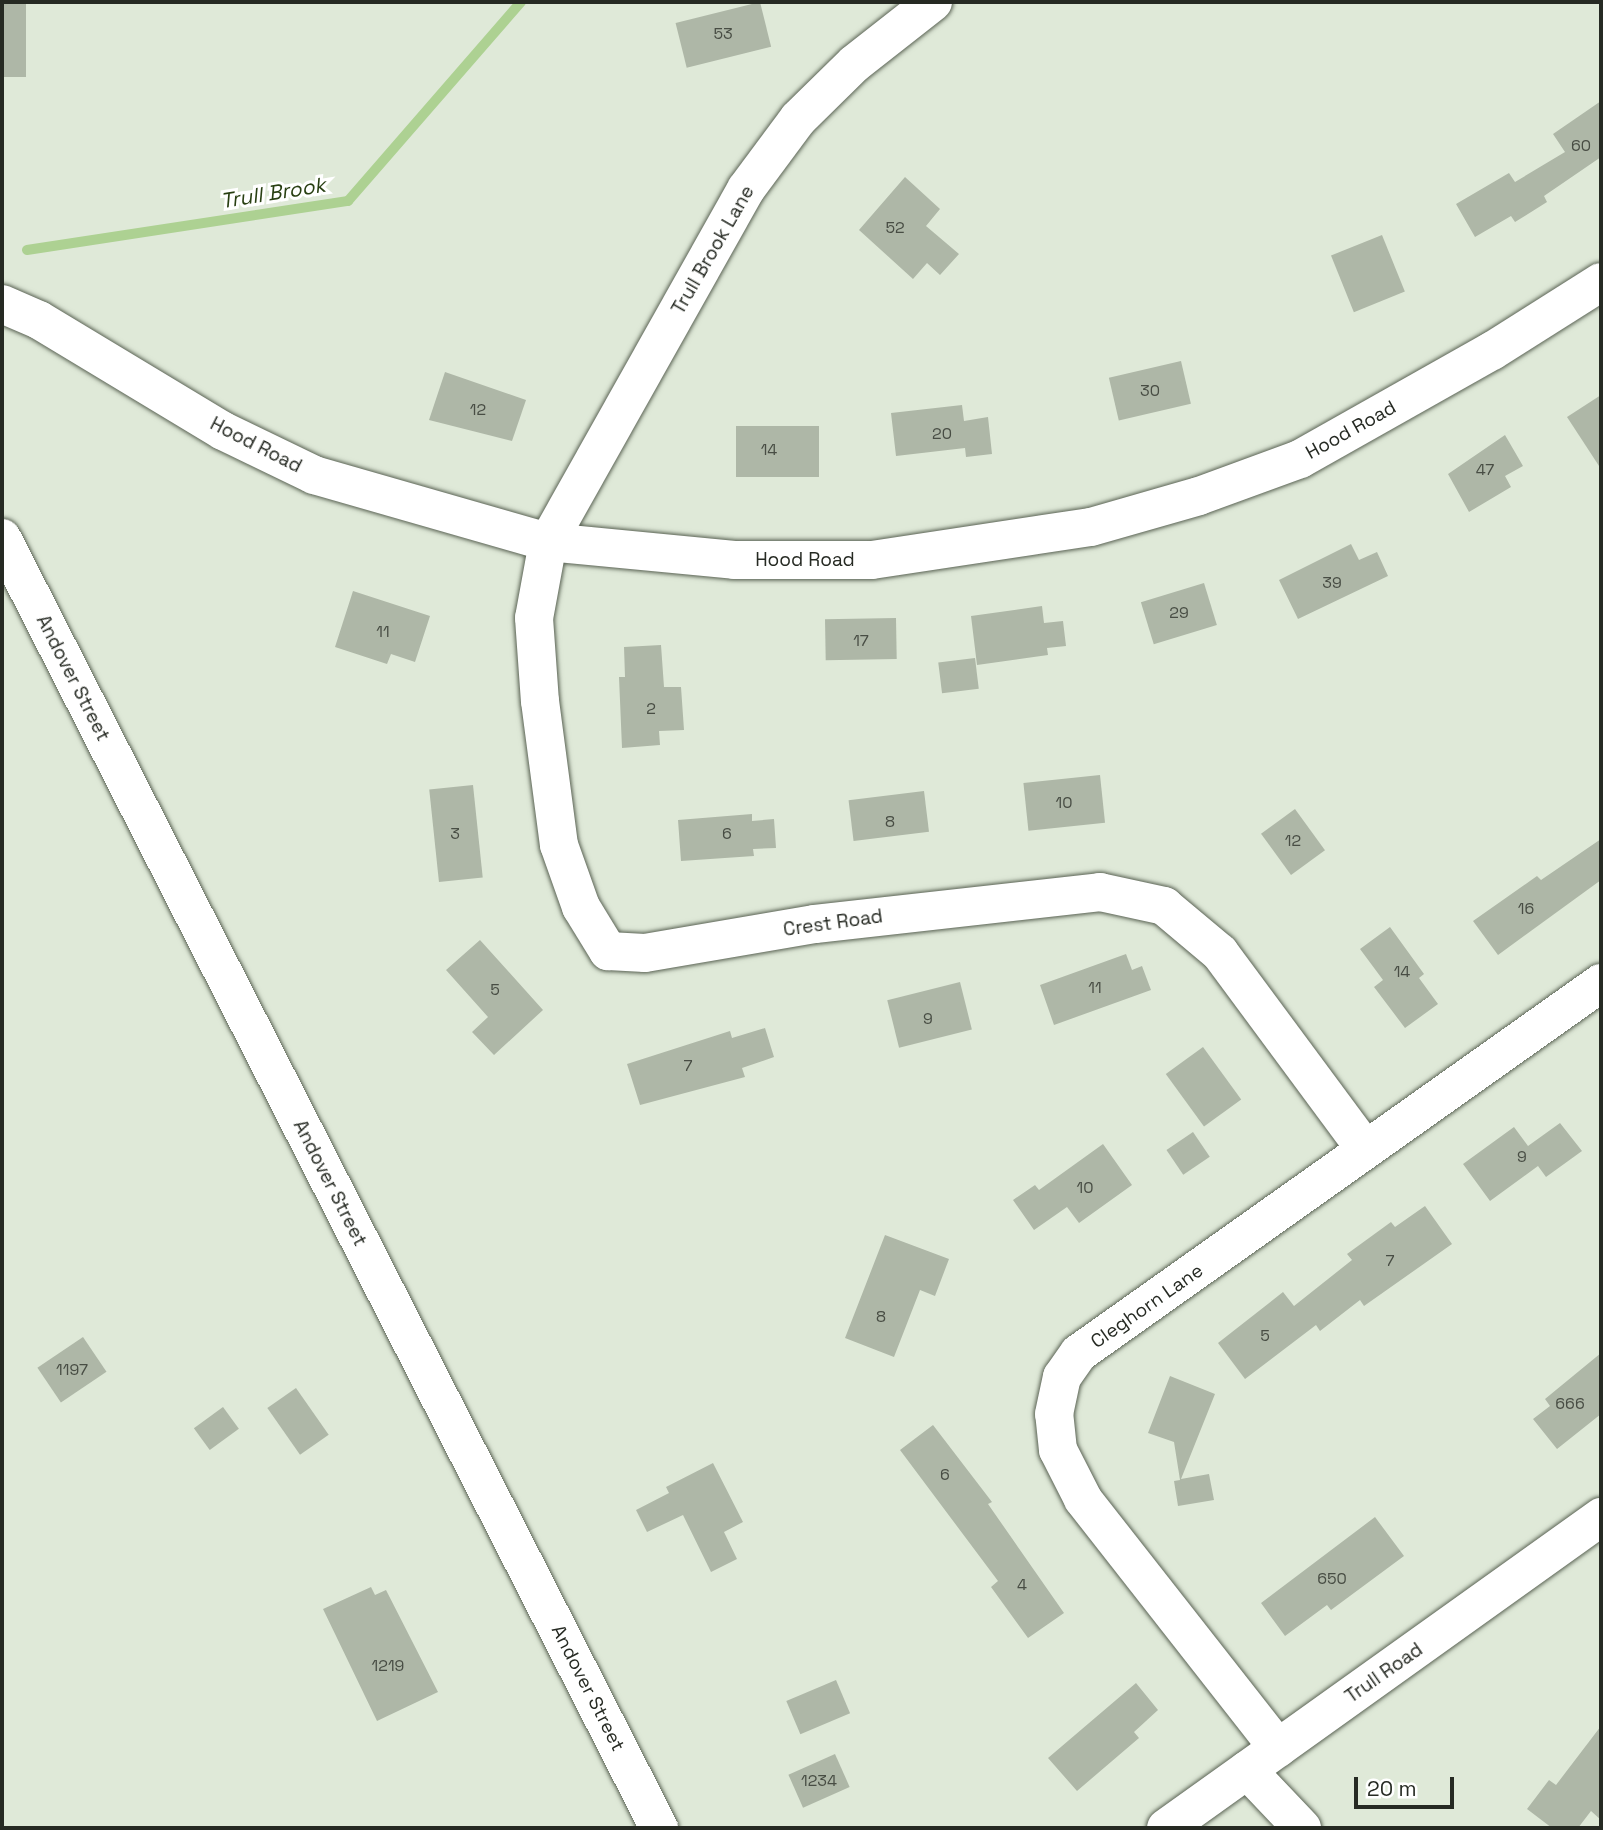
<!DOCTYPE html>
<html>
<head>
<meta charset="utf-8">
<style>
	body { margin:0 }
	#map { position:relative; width:1603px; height:1830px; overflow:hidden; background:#dfe9d8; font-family:"Space Grotesk",sans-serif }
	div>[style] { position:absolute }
	.stream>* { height:10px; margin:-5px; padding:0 5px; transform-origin:5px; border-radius:5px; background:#add192 }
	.building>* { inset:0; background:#aeb7a7; transform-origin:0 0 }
	.roads { filter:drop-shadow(0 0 2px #5a6354) drop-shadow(0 0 2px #5a6354) }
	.minor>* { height:38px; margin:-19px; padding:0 19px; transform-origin:19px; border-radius:19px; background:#fff }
	.tertiary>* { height:38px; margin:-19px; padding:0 19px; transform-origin:19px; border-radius:19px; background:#fff }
	.secondary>* { height:38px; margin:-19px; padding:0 19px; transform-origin:19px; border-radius:19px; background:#fff }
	span { translate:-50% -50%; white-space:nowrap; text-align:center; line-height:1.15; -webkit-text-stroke:6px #fff; paint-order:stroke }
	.number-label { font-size:16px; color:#484d44 }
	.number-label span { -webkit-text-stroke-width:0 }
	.street-label { font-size:19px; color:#262a23 }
	.water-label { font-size:21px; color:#283f12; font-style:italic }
	.frame { position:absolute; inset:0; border:4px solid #262a23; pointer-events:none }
	.scale { position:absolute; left:1354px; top:1777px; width:100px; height:32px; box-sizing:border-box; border:4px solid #262a23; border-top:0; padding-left:9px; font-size:21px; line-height:24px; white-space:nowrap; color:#262a23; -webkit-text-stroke:5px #fff; paint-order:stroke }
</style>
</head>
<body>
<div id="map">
	<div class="stream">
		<i style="left:27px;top:250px;width:325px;rotate:-8.7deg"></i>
		<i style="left:348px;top:201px;width:264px;rotate:-49deg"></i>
	</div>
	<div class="building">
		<i style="left:2px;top:2px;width:24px;height:75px"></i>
		<i style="left:760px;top:2px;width:46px;height:87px;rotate:76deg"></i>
		<i style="clip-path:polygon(1601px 101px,1601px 157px,1544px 196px,1547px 202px,1515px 222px,1511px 216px,1475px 237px,1456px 204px,1509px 173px,1515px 182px,1565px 152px,1553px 134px)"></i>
		<i style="clip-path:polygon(905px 177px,940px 209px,926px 226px,959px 254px,940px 275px,927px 263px,913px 279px,859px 230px)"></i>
		<i style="left:1382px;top:235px;width:61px;height:55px;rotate:68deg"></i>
		<i style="left:1181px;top:361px;width:44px;height:74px;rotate:77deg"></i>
		<i style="clip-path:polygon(445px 372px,526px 400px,512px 441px,429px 420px)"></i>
		<i style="clip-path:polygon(1601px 395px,1601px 469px,1567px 417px)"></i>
		<i style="clip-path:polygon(962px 405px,964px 421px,988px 417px,992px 454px,966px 457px,965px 448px,896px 456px,891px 413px)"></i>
		<i style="left:736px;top:426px;width:83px;height:51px"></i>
		<i style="clip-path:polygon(1505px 435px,1523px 466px,1505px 476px,1511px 487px,1469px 512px,1448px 474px)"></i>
		<i style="clip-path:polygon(1351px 544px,1359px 560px,1377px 552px,1388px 576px,1298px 619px,1279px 580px)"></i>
		<i style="left:1204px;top:583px;width:44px;height:66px;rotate:73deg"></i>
		<i style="clip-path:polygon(353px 591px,430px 616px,415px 662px,391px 654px,387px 664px,335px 647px)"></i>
		<i style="clip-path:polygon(1042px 606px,1044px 623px,1063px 621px,1066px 646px,1047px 648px,1048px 655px,977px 665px,971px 616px)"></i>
		<i style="left:896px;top:618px;width:41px;height:71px;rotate:89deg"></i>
		<i style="clip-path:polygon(661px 645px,664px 687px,681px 687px,684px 730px,659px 731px,660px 745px,622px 748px,619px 677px,625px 677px,624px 647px)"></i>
		<i style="left:975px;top:658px;width:31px;height:37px;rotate:83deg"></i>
		<i style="left:1100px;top:775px;width:48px;height:77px;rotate:84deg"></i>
		<i style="left:473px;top:785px;width:93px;height:44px;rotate:84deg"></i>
		<i style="left:924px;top:791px;width:41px;height:76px;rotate:83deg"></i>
		<i style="left:1295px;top:809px;width:51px;height:42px;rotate:54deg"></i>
		<i style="clip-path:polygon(752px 814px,752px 821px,774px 819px,776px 848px,753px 849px,754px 856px,681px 861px,678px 820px)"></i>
		<i style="clip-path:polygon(1601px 839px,1601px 880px,1498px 955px,1473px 921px,1537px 876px,1541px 880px)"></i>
		<i style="clip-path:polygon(1390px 927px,1424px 974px,1419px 978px,1438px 1004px,1405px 1028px,1374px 987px,1383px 980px,1360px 949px)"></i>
		<i style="clip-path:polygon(480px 940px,543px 1010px,494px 1055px,472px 1032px,488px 1017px,446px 970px)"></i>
		<i style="clip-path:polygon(1126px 954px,1132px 970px,1142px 966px,1151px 990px,1054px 1025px,1040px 985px)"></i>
		<i style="left:960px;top:982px;width:49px;height:75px;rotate:76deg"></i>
		<i style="clip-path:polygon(765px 1028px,774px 1057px,742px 1068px,745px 1077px,640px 1105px,627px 1064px,730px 1031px,732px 1038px)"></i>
		<i style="left:1203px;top:1047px;width:65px;height:46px;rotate:54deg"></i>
		<i style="clip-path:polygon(1560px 1123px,1582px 1151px,1546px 1177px,1538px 1166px,1490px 1201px,1463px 1164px,1514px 1127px,1528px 1146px)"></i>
		<i style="left:1193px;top:1132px;width:30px;height:32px;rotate:56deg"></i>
		<i style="clip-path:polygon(1103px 1144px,1132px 1185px,1079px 1223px,1067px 1207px,1034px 1230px,1013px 1200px,1035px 1185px,1039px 1190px)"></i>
		<i style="clip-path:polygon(1425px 1206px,1452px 1244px,1364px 1306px,1360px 1300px,1320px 1331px,1316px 1325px,1245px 1379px,1218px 1343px,1283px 1292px,1294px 1306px,1352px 1260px,1347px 1254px,1391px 1222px,1395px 1227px)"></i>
		<i style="clip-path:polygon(885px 1235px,949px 1259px,935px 1296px,920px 1290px,894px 1357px,845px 1338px)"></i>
		<i style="left:83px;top:1337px;width:42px;height:55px;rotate:56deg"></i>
		<i style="clip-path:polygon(1601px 1353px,1601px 1414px,1557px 1449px,1533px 1419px,1550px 1406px,1545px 1399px)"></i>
		<i style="clip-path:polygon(1170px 1376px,1215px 1394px,1181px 1479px,1209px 1474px,1214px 1500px,1178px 1506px,1174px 1481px,1180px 1480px,1174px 1442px,1148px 1433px)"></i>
		<i style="left:296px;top:1388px;width:57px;height:35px;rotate:55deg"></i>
		<i style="left:223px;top:1407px;width:27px;height:36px;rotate:54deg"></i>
		<i style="clip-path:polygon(933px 1425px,992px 1502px,988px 1504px,1064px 1613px,1028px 1638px,991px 1587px,998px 1581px,900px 1450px)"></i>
		<i style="clip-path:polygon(713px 1463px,743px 1522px,724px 1532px,737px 1559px,711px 1572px,683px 1515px,647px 1532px,636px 1510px,669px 1493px,666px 1487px)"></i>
		<i style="clip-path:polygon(1375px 1517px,1404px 1556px,1331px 1610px,1327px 1605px,1285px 1636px,1261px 1603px)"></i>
		<i style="clip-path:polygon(371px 1587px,375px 1595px,386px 1590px,438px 1692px,377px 1721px,323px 1609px)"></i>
		<i style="left:836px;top:1680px;width:36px;height:54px;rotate:67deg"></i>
		<i style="clip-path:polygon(1136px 1683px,1158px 1710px,1134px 1732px,1139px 1738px,1077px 1791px,1048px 1758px)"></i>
		<i style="clip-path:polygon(1601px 1726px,1601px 1820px,1591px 1811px,1578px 1828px,1552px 1828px,1527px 1809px,1549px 1780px,1556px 1785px)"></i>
		<i style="left:835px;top:1754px;width:36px;height:51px;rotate:66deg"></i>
	</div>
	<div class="roads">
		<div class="minor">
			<i style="left:933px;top:2px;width:100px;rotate:141.9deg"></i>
			<i style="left:854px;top:64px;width:78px;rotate:135.5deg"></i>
			<i style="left:798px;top:119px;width:87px;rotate:126.6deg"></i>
			<i style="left:746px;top:189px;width:405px;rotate:119.3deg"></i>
			<i style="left:548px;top:542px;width:77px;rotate:100.4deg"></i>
			<i style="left:534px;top:618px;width:83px;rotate:85.9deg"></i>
			<i style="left:540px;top:701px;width:145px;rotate:82.5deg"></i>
			<i style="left:559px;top:845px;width:66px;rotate:70.5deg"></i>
			<i style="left:581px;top:907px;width:52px;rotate:58.5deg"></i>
			<i style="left:608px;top:951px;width:37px;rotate:3deg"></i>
			<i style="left:645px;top:953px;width:172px;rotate:-9.7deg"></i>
			<i style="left:815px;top:924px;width:287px;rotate:-6.4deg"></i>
			<i style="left:1100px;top:892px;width:66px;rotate:12.3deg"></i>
			<i style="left:1164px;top:906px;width:73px;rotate:40deg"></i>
			<i style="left:1220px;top:953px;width:244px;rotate:53.5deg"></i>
			<i style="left:2px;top:304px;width:40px;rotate:23.4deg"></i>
			<i style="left:39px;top:320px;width:215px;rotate:31.1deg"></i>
			<i style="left:223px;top:431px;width:101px;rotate:25.8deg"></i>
			<i style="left:314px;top:475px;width:243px;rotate:16deg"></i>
			<i style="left:548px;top:542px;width:187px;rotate:5.5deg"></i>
			<i style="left:734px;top:560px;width:138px"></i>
			<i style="left:872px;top:560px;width:221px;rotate:-8.6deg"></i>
			<i style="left:1091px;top:527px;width:112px;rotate:-16deg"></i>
			<i style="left:1199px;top:496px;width:108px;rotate:-20.1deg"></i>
			<i style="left:1300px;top:459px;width:220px;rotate:-29.4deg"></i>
			<i style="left:1492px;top:351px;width:129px;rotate:-32.3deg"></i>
			<i style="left:1278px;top:1748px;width:316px;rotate:-128.1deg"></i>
			<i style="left:1083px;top:1499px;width:55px;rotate:-117deg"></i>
			<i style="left:1058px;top:1450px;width:36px;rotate:-96deg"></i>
			<i style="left:1054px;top:1414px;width:38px;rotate:-78deg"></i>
			<i style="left:1062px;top:1377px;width:29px;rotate:-55deg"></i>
			<i style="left:1079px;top:1353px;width:640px;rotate:-35.33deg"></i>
			<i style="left:1247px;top:1770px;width:80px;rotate:46.5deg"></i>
		</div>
		<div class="tertiary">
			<i style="left:1166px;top:1828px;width:535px;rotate:-35.56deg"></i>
		</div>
		<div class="secondary">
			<i style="left:2px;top:538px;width:1448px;rotate:63.01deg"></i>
		</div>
	</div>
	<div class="number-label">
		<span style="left:723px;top:34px">53</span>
		<span style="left:1581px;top:146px">60</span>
		<span style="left:895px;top:228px">52</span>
		<span style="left:1150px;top:391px">30</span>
		<span style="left:478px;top:410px">12</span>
		<span style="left:942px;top:434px">20</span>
		<span style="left:769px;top:450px">14</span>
		<span style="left:1485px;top:470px">47</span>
		<span style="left:1332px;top:583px">39</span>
		<span style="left:1179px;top:613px">29</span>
		<span style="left:383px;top:632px">11</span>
		<span style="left:861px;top:641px">17</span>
		<span style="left:651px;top:709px">2</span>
		<span style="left:1064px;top:803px">10</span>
		<span style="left:890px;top:822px">8</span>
		<span style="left:455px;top:834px">3</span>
		<span style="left:727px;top:834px">6</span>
		<span style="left:1293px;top:841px">12</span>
		<span style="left:1526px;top:909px">16</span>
		<span style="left:1402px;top:972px">14</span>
		<span style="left:1095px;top:988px">11</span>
		<span style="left:495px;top:990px">5</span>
		<span style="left:928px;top:1019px">9</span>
		<span style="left:688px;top:1066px">7</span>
		<span style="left:1522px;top:1157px">9</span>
		<span style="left:1085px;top:1188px">10</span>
		<span style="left:1390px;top:1261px">7</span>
		<span style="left:881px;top:1317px">8</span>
		<span style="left:1265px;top:1336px">5</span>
		<span style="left:72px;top:1370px">1197</span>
		<span style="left:1570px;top:1404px">666</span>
		<span style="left:945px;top:1475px">6</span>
		<span style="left:1332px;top:1579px">650</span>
		<span style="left:1022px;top:1585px">4</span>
		<span style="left:388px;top:1666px">1219</span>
		<span style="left:819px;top:1781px">1234</span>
	</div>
	<div class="street-label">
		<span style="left:713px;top:250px;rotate:-60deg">Trull Brook Lane</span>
		<span style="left:1351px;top:430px;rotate:-29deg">Hood Road</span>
		<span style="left:256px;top:445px;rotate:27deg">Hood Road</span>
		<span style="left:805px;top:560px">Hood Road</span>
		<span style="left:73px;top:678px;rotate:63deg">Andover Street</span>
		<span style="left:833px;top:923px;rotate:-8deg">Crest Road</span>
		<span style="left:330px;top:1183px;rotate:63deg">Andover Street</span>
		<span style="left:1147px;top:1306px;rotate:-35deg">Cleghorn Lane</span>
		<span style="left:1384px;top:1673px;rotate:-35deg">Trull Road</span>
		<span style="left:588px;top:1688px;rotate:63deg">Andover Street</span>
	</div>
	<div class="water-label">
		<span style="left:273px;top:193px;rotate:-9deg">Trull Brook</span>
	</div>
	<div class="frame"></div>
	<div class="scale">20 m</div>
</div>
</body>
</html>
